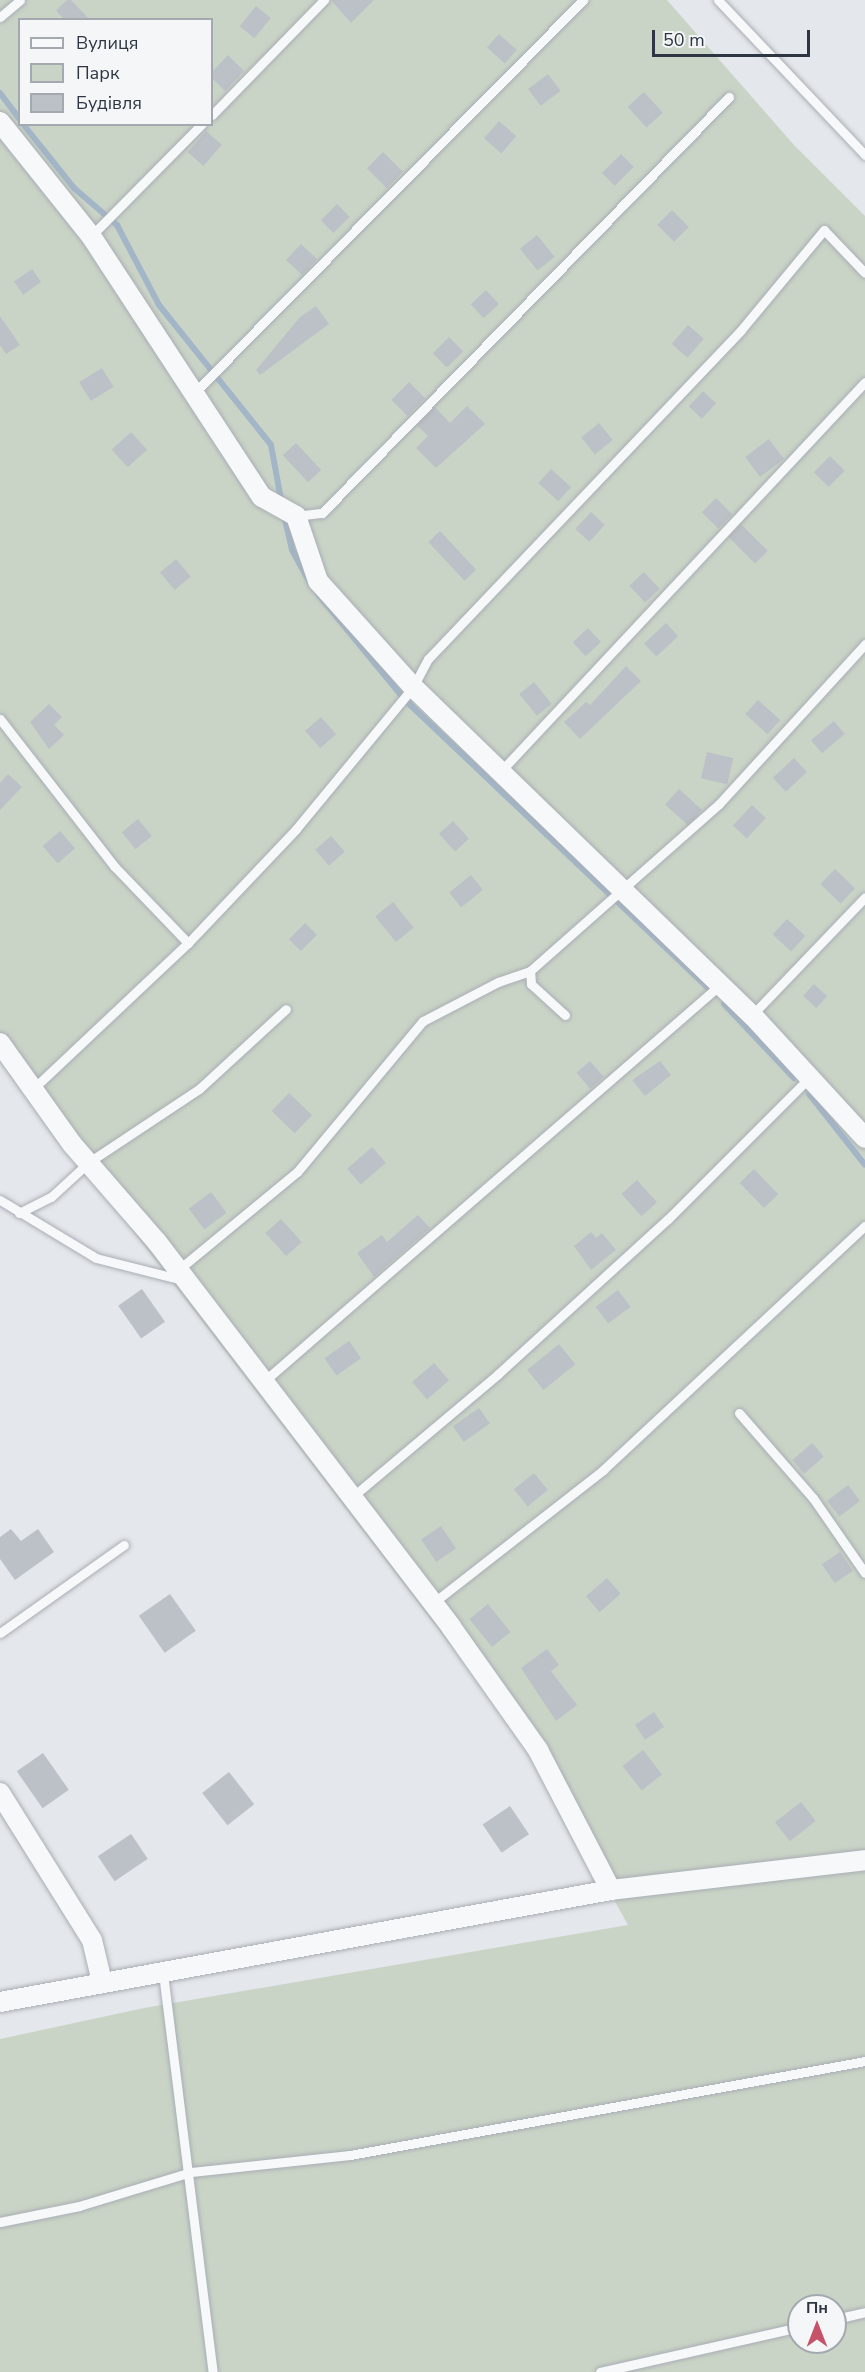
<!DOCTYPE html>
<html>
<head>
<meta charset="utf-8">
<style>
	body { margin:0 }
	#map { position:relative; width:865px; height:2372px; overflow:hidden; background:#e4e7eb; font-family:"Nunito Sans",sans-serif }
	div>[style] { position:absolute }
	.green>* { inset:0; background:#cad4c6 }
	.stream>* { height:6px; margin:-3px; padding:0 3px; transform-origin:3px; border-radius:3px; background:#a2b6c8 }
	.building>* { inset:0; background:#bcc1c7; transform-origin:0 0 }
	.roads { filter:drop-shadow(0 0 2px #a9aeb5) drop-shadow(0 0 2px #a9aeb5) }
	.lane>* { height:9px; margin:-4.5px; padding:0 4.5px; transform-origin:4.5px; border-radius:4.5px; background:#f7f8f9 }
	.street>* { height:20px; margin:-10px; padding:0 10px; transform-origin:10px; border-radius:10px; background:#f7f8f9 }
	span { translate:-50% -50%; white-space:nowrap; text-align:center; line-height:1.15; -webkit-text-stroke:5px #f4f6f8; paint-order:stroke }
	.legend { position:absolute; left:18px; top:18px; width:195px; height:108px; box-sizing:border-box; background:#f4f6f8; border:2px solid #a4a9af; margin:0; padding:8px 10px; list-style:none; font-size:18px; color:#2d3642 }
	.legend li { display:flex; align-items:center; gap:12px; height:30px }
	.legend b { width:30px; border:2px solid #a4a9af }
	.north { position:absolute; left:787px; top:2294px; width:60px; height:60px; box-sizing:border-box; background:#f4f6f8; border:2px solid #a4a9af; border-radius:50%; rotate:0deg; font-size:16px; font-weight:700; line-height:24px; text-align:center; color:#2d3642 }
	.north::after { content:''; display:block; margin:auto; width:21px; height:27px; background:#c5546b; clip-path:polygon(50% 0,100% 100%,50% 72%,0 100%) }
	.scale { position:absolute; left:652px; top:30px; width:158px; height:27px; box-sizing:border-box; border:3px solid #2d3642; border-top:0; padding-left:8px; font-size:18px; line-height:21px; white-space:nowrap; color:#2d3642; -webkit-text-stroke:4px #f4f6f8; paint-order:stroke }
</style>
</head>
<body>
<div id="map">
	<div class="green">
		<i style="clip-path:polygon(evenodd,0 0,667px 0,794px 145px,865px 216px,865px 2372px,0 2372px,0 2039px,144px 2008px,628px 1925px,531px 1750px,0 1058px,0 0,20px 20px,212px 20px,212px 124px,20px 124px,20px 20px,0 0,799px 2306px,835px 2306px,835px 2342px,799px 2342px,799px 2306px)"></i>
	</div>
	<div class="stream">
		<i style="left:0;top:93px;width:34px;rotate:53deg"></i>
		<i style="left:23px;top:124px;width:82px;rotate:51.4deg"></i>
		<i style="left:74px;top:188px;width:57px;rotate:40.7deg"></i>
		<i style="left:117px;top:225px;width:90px;rotate:62.3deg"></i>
		<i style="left:159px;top:305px;width:179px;rotate:51.3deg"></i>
		<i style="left:271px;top:445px;width:61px;rotate:79.6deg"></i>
		<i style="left:284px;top:515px;width:36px;rotate:77deg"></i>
		<i style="left:292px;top:550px;width:38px;rotate:61deg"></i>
		<i style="left:318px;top:594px;width:131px;rotate:50.6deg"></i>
		<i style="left:407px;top:702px;width:414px;rotate:43.5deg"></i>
		<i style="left:724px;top:1004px;width:102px;rotate:46.6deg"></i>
		<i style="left:809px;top:1094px;width:90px;rotate:51.7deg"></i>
	</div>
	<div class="building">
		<i style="clip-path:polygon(67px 0,71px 0,90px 20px,64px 20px,56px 10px)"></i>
		<i style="clip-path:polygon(331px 0,374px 0,351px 23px)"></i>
		<i style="left:256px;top:6px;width:19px;height:26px;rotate:39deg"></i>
		<i style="left:499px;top:34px;width:24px;height:18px;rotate:42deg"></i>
		<i style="clip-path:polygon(228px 55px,244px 71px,225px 91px,212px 78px,212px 72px)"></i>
		<i style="left:548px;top:74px;width:21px;height:25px;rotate:53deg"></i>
		<i style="left:644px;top:92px;width:28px;height:22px;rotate:48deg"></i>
		<i style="left:499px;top:121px;width:23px;height:23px;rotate:41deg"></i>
		<i style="left:206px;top:131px;width:21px;height:28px;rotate:41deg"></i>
		<i style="left:383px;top:152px;width:28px;height:23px;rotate:45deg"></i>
		<i style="left:621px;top:154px;width:18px;height:27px;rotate:45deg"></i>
		<i style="left:337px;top:204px;width:18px;height:23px;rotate:45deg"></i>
		<i style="left:672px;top:210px;width:24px;height:21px;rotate:45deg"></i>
		<i style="left:537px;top:235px;width:28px;height:22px;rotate:51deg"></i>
		<i style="left:301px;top:244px;width:22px;height:22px;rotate:43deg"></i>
		<i style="left:32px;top:269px;width:16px;height:22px;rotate:55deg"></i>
		<i style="left:486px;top:290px;width:19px;height:21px;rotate:47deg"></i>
		<i style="clip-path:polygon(316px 306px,329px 324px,260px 375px,256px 370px,300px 317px)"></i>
		<i style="clip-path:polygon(0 316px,20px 345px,6px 354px,0 345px)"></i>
		<i style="left:688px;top:325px;width:21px;height:25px;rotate:41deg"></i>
		<i style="left:449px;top:337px;width:20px;height:23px;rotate:45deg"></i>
		<i style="left:102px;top:368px;width:22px;height:27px;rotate:58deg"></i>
		<i style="left:409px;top:382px;width:23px;height:25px;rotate:45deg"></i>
		<i style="left:703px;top:391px;width:18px;height:21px;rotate:43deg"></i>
		<i style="clip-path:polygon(467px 406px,485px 424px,436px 468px,416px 448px,428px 436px,417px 425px,435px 407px,450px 423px)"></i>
		<i style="left:599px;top:423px;width:22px;height:23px;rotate:51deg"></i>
		<i style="left:131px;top:432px;width:24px;height:26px;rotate:48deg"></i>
		<i style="left:769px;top:439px;width:25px;height:30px;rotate:53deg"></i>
		<i style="left:296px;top:443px;width:37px;height:18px;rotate:47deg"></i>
		<i style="left:830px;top:456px;width:21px;height:23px;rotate:45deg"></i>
		<i style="left:551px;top:469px;width:27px;height:19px;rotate:42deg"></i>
		<i style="left:716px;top:498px;width:23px;height:20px;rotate:45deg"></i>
		<i style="left:591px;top:512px;width:19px;height:23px;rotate:43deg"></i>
		<i style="left:741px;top:524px;width:38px;height:18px;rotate:45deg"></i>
		<i style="left:440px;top:531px;width:53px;height:16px;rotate:47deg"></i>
		<i style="left:176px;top:559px;width:23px;height:21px;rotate:50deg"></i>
		<i style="left:644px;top:572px;width:23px;height:20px;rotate:47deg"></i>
		<i style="left:666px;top:623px;width:18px;height:30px;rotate:47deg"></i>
		<i style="left:588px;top:628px;width:19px;height:21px;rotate:47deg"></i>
		<i style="clip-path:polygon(626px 666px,641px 681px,580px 739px,564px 722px,586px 702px,590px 705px)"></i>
		<i style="left:534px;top:682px;width:28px;height:19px;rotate:51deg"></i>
		<i style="left:758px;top:700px;width:30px;height:19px;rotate:42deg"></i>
		<i style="clip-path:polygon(49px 704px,62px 717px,54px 725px,64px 735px,49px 749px,30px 722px)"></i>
		<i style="left:321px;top:717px;width:23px;height:21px;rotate:49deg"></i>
		<i style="left:834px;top:721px;width:17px;height:30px;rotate:50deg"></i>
		<i style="left:707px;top:752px;width:27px;height:27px;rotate:13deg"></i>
		<i style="left:794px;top:758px;width:19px;height:29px;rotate:47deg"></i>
		<i style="clip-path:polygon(8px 774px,22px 787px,0 810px,0 783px)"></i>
		<i style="left:679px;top:789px;width:31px;height:21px;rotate:42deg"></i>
		<i style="left:752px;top:805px;width:19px;height:28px;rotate:43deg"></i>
		<i style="left:138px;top:819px;width:22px;height:21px;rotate:51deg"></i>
		<i style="left:453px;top:821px;width:24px;height:19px;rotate:48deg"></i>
		<i style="left:60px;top:831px;width:23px;height:23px;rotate:49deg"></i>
		<i style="left:331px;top:836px;width:21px;height:21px;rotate:49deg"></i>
		<i style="left:835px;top:869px;width:28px;height:21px;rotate:44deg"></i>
		<i style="left:471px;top:875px;width:19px;height:28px;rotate:51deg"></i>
		<i style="left:393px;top:902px;width:33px;height:23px;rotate:51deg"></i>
		<i style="left:787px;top:919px;width:25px;height:21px;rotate:43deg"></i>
		<i style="left:305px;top:923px;width:17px;height:23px;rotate:45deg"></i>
		<i style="left:814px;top:984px;width:18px;height:16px;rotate:43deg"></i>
		<i style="left:590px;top:1061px;width:21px;height:18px;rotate:49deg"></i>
		<i style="clip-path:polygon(660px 1061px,671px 1075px,645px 1096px,632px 1080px)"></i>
		<i style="left:289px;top:1093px;width:32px;height:25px;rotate:44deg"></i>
		<i style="left:372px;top:1147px;width:21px;height:33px;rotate:49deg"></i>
		<i style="left:754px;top:1169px;width:35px;height:20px;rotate:46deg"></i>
		<i style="left:637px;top:1180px;width:30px;height:21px;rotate:48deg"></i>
		<i style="left:211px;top:1192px;width:26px;height:28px;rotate:53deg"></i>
		<i style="clip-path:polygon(418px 1215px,430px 1228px,374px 1277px,357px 1253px,382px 1235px,387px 1242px)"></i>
		<i style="left:281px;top:1219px;width:31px;height:21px;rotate:48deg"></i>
		<i style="clip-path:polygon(591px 1232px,596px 1238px,602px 1233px,616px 1250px,591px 1270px,574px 1246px)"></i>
		<i style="left:142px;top:1289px;width:40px;height:29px;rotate:55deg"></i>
		<i style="left:618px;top:1290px;width:21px;height:28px;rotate:53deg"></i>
		<i style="left:349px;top:1341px;width:21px;height:30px;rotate:55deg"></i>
		<i style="left:559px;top:1344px;width:26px;height:41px;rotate:51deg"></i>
		<i style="left:434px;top:1363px;width:23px;height:29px;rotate:49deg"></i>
		<i style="left:479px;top:1408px;width:19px;height:32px;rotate:55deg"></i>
		<i style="left:812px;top:1443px;width:18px;height:26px;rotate:49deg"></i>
		<i style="left:534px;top:1473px;width:22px;height:26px;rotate:51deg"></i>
		<i style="left:848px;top:1485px;width:20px;height:26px;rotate:53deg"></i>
		<i style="left:441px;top:1526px;width:27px;height:24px;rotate:56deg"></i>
		<i style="clip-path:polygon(11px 1529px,21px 1541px,38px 1529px,54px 1552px,15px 1580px,0 1559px,0 1537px)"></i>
		<i style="left:840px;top:1552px;width:23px;height:22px;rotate:56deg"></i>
		<i style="left:607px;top:1578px;width:21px;height:28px;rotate:49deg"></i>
		<i style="left:170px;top:1594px;width:45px;height:38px;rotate:55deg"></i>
		<i style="left:488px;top:1604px;width:36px;height:24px;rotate:51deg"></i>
		<i style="clip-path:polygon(547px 1649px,559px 1665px,551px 1671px,577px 1705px,556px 1721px,521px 1668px)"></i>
		<i style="left:654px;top:1712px;width:18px;height:23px;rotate:56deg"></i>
		<i style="left:643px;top:1750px;width:31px;height:26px;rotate:52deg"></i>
		<i style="left:43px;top:1753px;width:45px;height:32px;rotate:55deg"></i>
		<i style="left:229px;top:1772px;width:41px;height:34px;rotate:52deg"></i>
		<i style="left:801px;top:1802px;width:24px;height:33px;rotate:52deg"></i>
		<i style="left:510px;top:1806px;width:34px;height:33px;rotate:56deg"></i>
		<i style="left:131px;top:1834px;width:30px;height:40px;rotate:56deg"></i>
	</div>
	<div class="roads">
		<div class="lane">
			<i style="left:718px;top:0;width:214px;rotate:46.5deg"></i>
			<i style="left:0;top:17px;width:26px;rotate:-40deg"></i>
			<i style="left:212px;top:115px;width:161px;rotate:-45.8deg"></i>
			<i style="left:91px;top:236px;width:158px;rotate:-45.3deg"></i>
			<i style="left:195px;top:392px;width:552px;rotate:-45.29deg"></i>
			<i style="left:296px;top:516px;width:26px;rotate:-7deg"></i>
			<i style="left:322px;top:513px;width:582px;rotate:-45.63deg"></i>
			<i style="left:0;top:719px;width:186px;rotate:52.2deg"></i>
			<i style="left:114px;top:866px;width:107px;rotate:46.1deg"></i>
			<i style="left:188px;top:943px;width:157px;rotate:-46.5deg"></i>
			<i style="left:296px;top:829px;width:184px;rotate:-50.5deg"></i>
			<i style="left:413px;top:687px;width:32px;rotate:-62deg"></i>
			<i style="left:428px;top:659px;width:454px;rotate:-46.4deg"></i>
			<i style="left:741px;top:330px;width:130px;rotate:-50.3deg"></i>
			<i style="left:824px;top:230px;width:59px;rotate:46.4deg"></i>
			<i style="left:500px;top:772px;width:534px;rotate:-46.9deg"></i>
			<i style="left:565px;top:1015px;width:46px;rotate:-137.6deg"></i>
			<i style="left:531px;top:984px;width:13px;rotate:-94deg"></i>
			<i style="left:530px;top:971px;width:252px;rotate:-41.5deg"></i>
			<i style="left:719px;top:804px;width:217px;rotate:-47.6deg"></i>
			<i style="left:752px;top:1015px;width:163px;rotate:-46.2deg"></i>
			<i style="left:33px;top:1089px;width:213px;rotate:-43.3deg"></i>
			<i style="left:0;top:1200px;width:112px;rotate:31.1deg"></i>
			<i style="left:96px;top:1258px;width:90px;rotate:14.2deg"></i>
			<i style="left:19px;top:1213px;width:36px;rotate:-27deg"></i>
			<i style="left:51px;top:1197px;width:52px;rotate:-42.6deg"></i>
			<i style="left:89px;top:1162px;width:132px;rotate:-33.6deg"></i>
			<i style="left:199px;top:1089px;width:118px;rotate:-42.6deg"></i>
			<i style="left:178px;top:1270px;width:154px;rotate:-39.5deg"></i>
			<i style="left:297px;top:1172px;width:197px;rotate:-50.2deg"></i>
			<i style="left:423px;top:1021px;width:85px;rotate:-27.5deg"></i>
			<i style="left:498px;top:982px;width:34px;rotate:-19deg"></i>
			<i style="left:262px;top:1383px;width:608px;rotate:-41deg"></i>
			<i style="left:739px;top:1413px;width:113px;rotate:49deg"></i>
			<i style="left:813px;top:1498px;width:91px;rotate:55.3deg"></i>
			<i style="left:351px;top:1498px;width:192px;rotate:-40.1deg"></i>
			<i style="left:498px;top:1374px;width:230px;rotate:-42.4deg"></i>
			<i style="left:668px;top:1219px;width:201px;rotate:-45deg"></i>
			<i style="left:433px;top:1603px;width:216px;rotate:-38deg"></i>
			<i style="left:603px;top:1470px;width:358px;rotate:-43deg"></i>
			<i style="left:0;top:1633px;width:152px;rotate:-35.4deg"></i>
			<i style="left:163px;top:1973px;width:402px;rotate:82.9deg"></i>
			<i style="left:0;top:2222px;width:81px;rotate:-11.4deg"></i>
			<i style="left:79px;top:2206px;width:117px;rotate:-16.9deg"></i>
			<i style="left:191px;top:2172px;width:160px;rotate:-6.1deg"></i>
			<i style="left:350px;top:2155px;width:524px;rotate:-10.34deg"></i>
			<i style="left:835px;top:2319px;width:31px;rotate:-13deg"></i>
			<i style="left:600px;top:2372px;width:204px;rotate:-12.7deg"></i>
		</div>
		<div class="street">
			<i style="left:0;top:122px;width:146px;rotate:51.4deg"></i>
			<i style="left:91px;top:236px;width:312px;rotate:56.8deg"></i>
			<i style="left:262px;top:497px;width:39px;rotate:29deg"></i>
			<i style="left:296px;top:516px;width:69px;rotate:71.3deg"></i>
			<i style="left:318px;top:581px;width:142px;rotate:48.1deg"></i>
			<i style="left:413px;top:687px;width:472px;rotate:44.1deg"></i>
			<i style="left:752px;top:1015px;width:167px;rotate:47.4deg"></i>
			<i style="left:0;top:1043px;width:124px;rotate:54.5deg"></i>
			<i style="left:72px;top:1144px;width:130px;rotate:49.1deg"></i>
			<i style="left:157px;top:1242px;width:484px;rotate:52.6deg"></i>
			<i style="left:451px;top:1627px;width:151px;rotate:54.7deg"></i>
			<i style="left:538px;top:1750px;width:158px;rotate:62.5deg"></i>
			<i style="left:0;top:1793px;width:173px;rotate:58deg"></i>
			<i style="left:92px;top:1940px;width:43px;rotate:76.6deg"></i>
			<i style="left:0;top:2002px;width:621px;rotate:-10.39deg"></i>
			<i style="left:611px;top:1890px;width:256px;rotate:-6.7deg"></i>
		</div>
	</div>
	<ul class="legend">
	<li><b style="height:8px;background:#f7f8f9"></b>Вулиця</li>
	<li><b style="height:16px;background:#cad4c6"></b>Парк</li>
	<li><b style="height:16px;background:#bcc1c7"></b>Будівля</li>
	</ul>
	<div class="north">Пн</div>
	<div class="scale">50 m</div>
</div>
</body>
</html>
